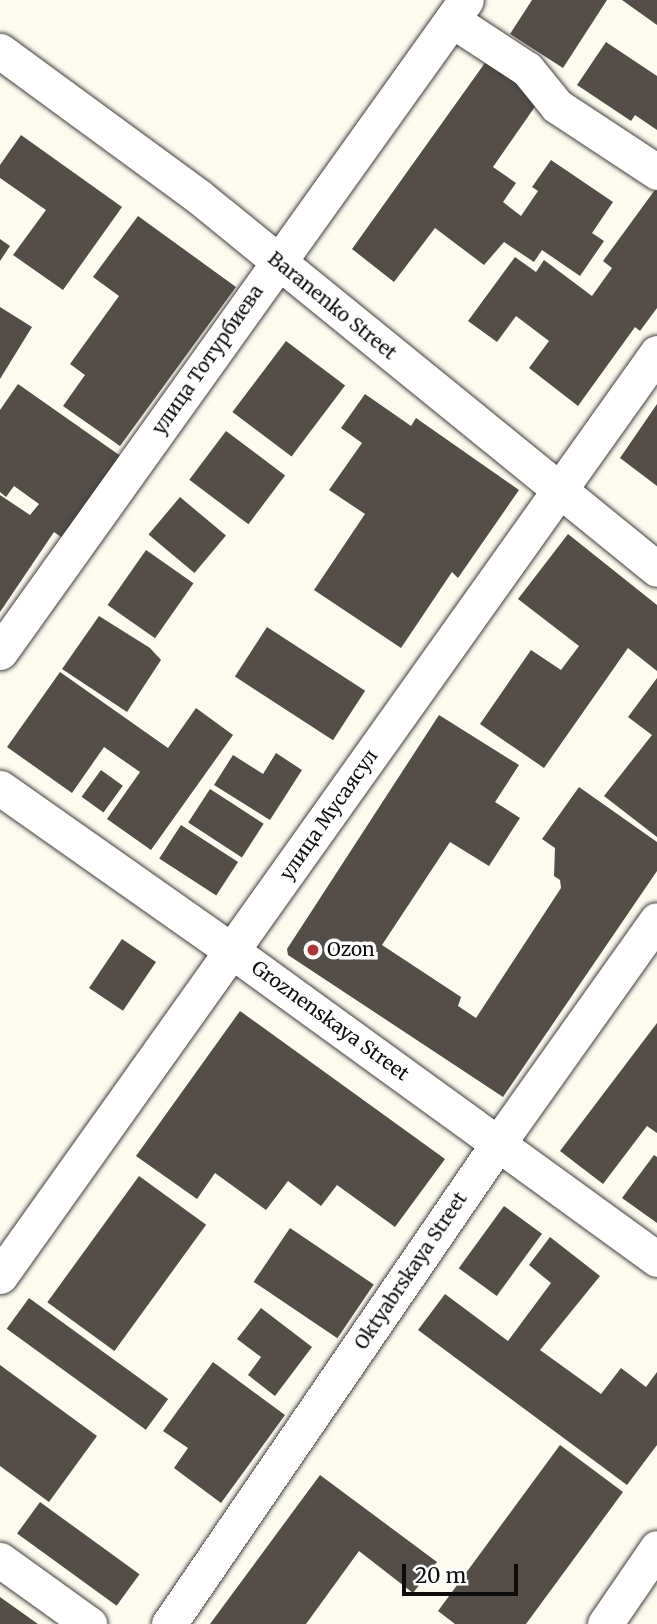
<!DOCTYPE html>
<html>
<head>
<meta charset="utf-8">
<style>
	body { margin:0 }
	#map { position:relative; width:657px; height:1624px; overflow:hidden; background:#fdfaef; font-family:Merriweather,serif }
	div>[style] { position:absolute }
	.building>* { inset:0; background:#544e4a; transform-origin:0 0 }
	.roads { filter:drop-shadow(0 0 2px #404040) drop-shadow(0 0 2px #404040) }
	.street>* { height:35px; margin:-17.5px; padding:0 17.5px; transform-origin:17.5px; border-radius:17.5px; background:#fff }
	.dots>* { width:19px; height:19px; translate:-50% -50%; box-sizing:border-box; border:4px solid #fff; border-radius:50% }
	span { translate:-50% -50%; white-space:nowrap; text-align:center; line-height:1.15; -webkit-text-stroke:7px #fff; paint-order:stroke }
	.street-label { font-size:19px; color:#0d0d0d }
	.poi-label { font-size:19px; color:#0d0d0d }
	.left { translate:0 -50%; text-align:left }
	.scale { position:absolute; left:402px; top:1564px; width:116px; height:32px; box-sizing:border-box; border:4px solid #0d0d0d; border-top:0; padding-left:9px; font-size:21px; line-height:24px; white-space:nowrap; color:#0d0d0d; -webkit-text-stroke:5px #fff; paint-order:stroke }
</style>
</head>
<body>
<div id="map">
	<div class="building">
		<i style="clip-path:polygon(532px 0,607px 0,563px 68px,510px 34px)"></i>
		<i style="clip-path:polygon(622px 0,657px 0,657px 25px)"></i>
		<i style="clip-path:polygon(606px 42px,657px 76px,657px 130px,635px 115px,631px 121px,577px 85px)"></i>
		<i style="clip-path:polygon(487px 60px,543px 95px,493px 167px,516px 183px,503px 202px,521px 216px,538px 191px,532px 187px,551px 160px,613px 202px,592px 233px,604px 241px,580px 276px,542px 250px,534px 262px,504px 242px,484px 265px,435px 228px,394px 282px,352px 249px)"></i>
		<i style="clip-path:polygon(21px 135px,122px 207px,63px 290px,13px 255px,46px 210px,0 178px,0 165px)"></i>
		<i style="clip-path:polygon(657px 187px,657px 308px,640px 331px,635px 327px,578px 406px,529px 368px,549px 341px,516px 316px,497px 342px,468px 321px,515px 257px,536px 272px,544px 260px,592px 296px,612px 268px,603px 261px)"></i>
		<i style="clip-path:polygon(138px 216px,236px 287px,120px 446px,63px 406px,85px 375px,70px 364px,119px 296px,93px 277px)"></i>
		<i style="clip-path:polygon(0 239px,10px 246px,0 261px)"></i>
		<i style="clip-path:polygon(0 307px,32px 327px,0 379px)"></i>
		<i style="left:286px;top:341px;width:74px;height:89px;rotate:37deg"></i>
		<i style="clip-path:polygon(18px 384px,122px 457px,64px 539px,54px 532px,0 612px,0 495px,30px 515px,39px 504px,14px 486px,6px 497px,0 492px,0 410px)"></i>
		<i style="clip-path:polygon(365px 394px,411px 426px,416px 418px,519px 490px,458px 578px,452px 572px,401px 648px,314px 590px,365px 514px,329px 490px,362px 443px,341px 428px)"></i>
		<i style="clip-path:polygon(657px 404px,657px 486px,620px 458px)"></i>
		<i style="left:226px;top:431px;width:74px;height:61px;rotate:37deg"></i>
		<i style="left:180px;top:497px;width:60px;height:49px;rotate:40deg"></i>
		<i style="clip-path:polygon(568px 534px,657px 605px,657px 671px,628px 648px,544px 768px,480px 724px,531px 650px,561px 670px,579px 646px,518px 599px)"></i>
		<i style="left:146px;top:550px;width:58px;height:67px;rotate:35deg"></i>
		<i style="clip-path:polygon(99px 616px,150px 648px,161px 660px,127px 712px,62px 669px)"></i>
		<i style="left:267px;top:627px;width:117px;height:59px;rotate:33deg"></i>
		<i style="clip-path:polygon(60px 672px,168px 748px,196px 708px,233px 735px,151px 850px,107px 819px,140px 772px,104px 747px,72px 793px,7px 747px)"></i>
		<i style="clip-path:polygon(657px 678px,657px 837px,604px 796px,652px 735px,628px 717px)"></i>
		<i style="clip-path:polygon(439px 715px,519px 765px,495px 802px,520px 818px,489px 866px,450px 842px,382px 945px,461px 997px,458px 1006px,476px 1018px,561px 888px,560px 880px,554px 876px,555px 848px,542px 839px,579px 787px,657px 842px,657px 871px,503px 1097px,288px 955px,287px 949px)"></i>
		<i style="clip-path:polygon(276px 753px,302px 770px,270px 820px,214px 785px,233px 755px,263px 774px)"></i>
		<i style="left:101px;top:770px;width:27px;height:33px;rotate:36deg"></i>
		<i style="left:210px;top:789px;width:64px;height:40px;rotate:33deg"></i>
		<i style="left:181px;top:825px;width:68px;height:40px;rotate:33deg"></i>
		<i style="left:122px;top:939px;width:41px;height:59px;rotate:34deg"></i>
		<i style="clip-path:polygon(240px 1011px,445px 1159px,395px 1227px,337px 1185px,321px 1206px,288px 1181px,266px 1210px,215px 1173px,197px 1199px,136px 1156px)"></i>
		<i style="clip-path:polygon(657px 1023px,657px 1133px,647px 1126px,603px 1184px,560px 1151px)"></i>
		<i style="clip-path:polygon(654px 1155px,657px 1157px,657px 1223px,622px 1198px)"></i>
		<i style="left:139px;top:1176px;width:83px;height:156px;rotate:36deg"></i>
		<i style="left:504px;top:1206px;width:47px;height:77px;rotate:36deg"></i>
		<i style="left:290px;top:1228px;width:101px;height:65px;rotate:34deg"></i>
		<i style="clip-path:polygon(550px 1237px,600px 1276px,540px 1350px,601px 1394px,621px 1368px,646px 1387px,657px 1372px,657px 1445px,627px 1485px,418px 1330px,445px 1294px,508px 1341px,551px 1283px,529px 1265px)"></i>
		<i style="left:29px;top:1298px;width:172px;height:38px;rotate:36deg"></i>
		<i style="clip-path:polygon(261px 1308px,312px 1347px,275px 1396px,248px 1375px,261px 1357px,237px 1339px)"></i>
		<i style="clip-path:polygon(213px 1362px,285px 1415px,221px 1503px,174px 1468px,188px 1448px,163px 1431px)"></i>
		<i style="clip-path:polygon(0 1365px,97px 1436px,49px 1502px,0 1466px)"></i>
		<i style="clip-path:polygon(560px 1445px,623px 1492px,526px 1624px,455px 1624px,438px 1611px)"></i>
		<i style="clip-path:polygon(320px 1475px,437px 1562px,413px 1593px,359px 1551px,306px 1624px,210px 1624px)"></i>
		<i style="left:40px;top:1502px;width:123px;height:39px;rotate:36deg"></i>
		<i style="clip-path:polygon(0 1597px,38px 1624px,0 1624px)"></i>
	</div>
	<div class="roads">
		<div class="street">
			<i style="left:452px;top:20px;width:90px;rotate:33.2deg"></i>
			<i style="left:527px;top:69px;width:48px;rotate:51deg"></i>
			<i style="left:557px;top:106px;width:120px;rotate:33.4deg"></i>
			<i style="left:0;top:51px;width:245px;rotate:36.2deg"></i>
			<i style="left:198px;top:196px;width:591px;rotate:39.1deg"></i>
			<i style="left:0;top:652px;width:801px;rotate:-54.45deg"></i>
			<i style="left:0;top:788px;width:284px;rotate:35.1deg"></i>
			<i style="left:232px;top:951px;width:525px;rotate:35.93deg"></i>
			<i style="left:0;top:1276px;width:1133px;rotate:-54.56deg"></i>
			<i style="left:0;top:1560px;width:110px;rotate:35.7deg"></i>
			<i style="left:169px;top:1624px;width:584px;rotate:-55.6deg"></i>
			<i style="left:499px;top:1142px;width:272px;rotate:-54.6deg"></i>
			<i style="left:605px;top:1624px;width:92px;rotate:-55.6deg"></i>
		</div>
	</div>
	<div class="dots">
		<i style="left:313px;top:950px;background:#ab3639"></i>
	</div>
	<div class="street-label">
		<span style="left:332px;top:306px;rotate:39deg">Baranenko Street</span>
		<span style="left:208px;top:360px;rotate:-55deg">улица Тотурбиева</span>
		<span style="left:329px;top:815px;rotate:-55deg">улица Мусаясул</span>
		<span style="left:330px;top:1021px;rotate:36deg">Groznenskaya Street</span>
		<span style="left:411px;top:1271px;rotate:-56deg">Oktyabrskaya Street</span>
	</div>
	<div class="poi-label">
		<span class="left" style="left:327px;top:950px">Ozon</span>
	</div>
	<div class="scale">20 m</div>
</div>
</body>
</html>
